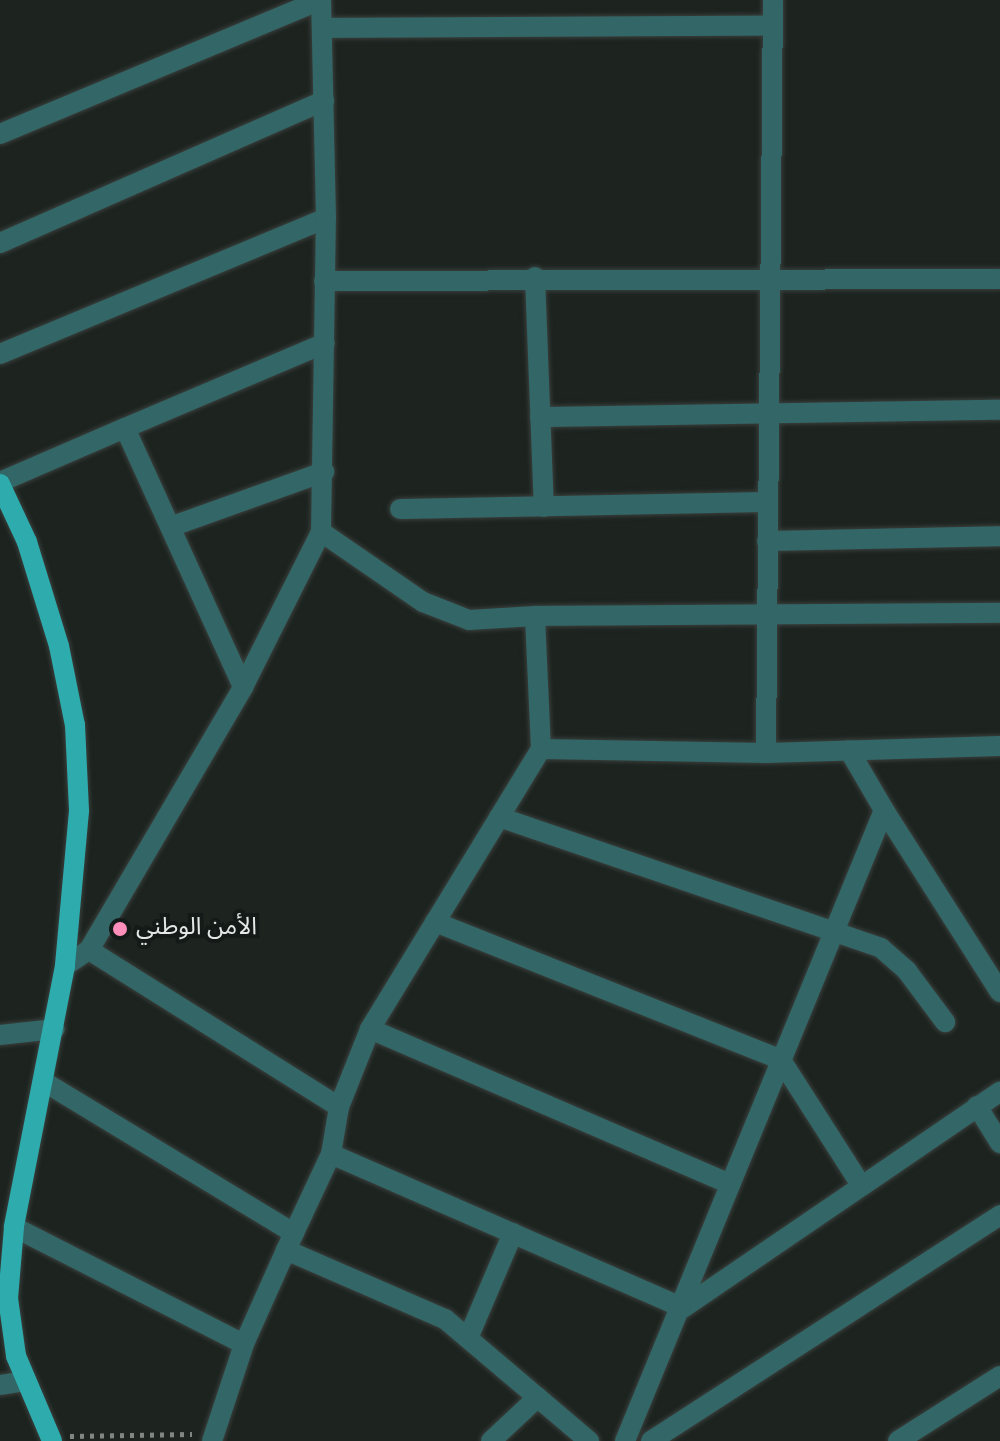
<!DOCTYPE html>
<html>
<head>
<meta charset="utf-8">
<style>
	body { margin:0 }
	#map { position:relative; width:1000px; height:1441px; overflow:hidden; background:#1d2420; font-family:Overpass,"Noto Sans Arabic",sans-serif }
	div>[style] { position:absolute }
	.path>* { height:5px; margin-top:-2.5px; transform-origin:0; background:repeating-linear-gradient(90deg,#818683 0 4px,transparent 0 10px) }
	.roads { filter:drop-shadow(0 0 2px #393f3c) drop-shadow(0 0 2px #393f3c) }
	.minor>* { height:20px; margin:-10px; padding:0 10px; transform-origin:10px; border-radius:10px; background:#366 }
	.major>* { height:20px; margin:-10px; padding:0 10px; transform-origin:10px; border-radius:10px; background:#2eabac }
	.dots>* { width:22px; height:22px; translate:-50% -50%; box-sizing:border-box; border:4px solid #131a17; border-radius:50% }
	span { translate:-50% -50%; white-space:nowrap; text-align:center; line-height:1.15; -webkit-text-stroke:8px #131a17; paint-order:stroke }
	.poi-label { font-size:24px; color:#e3e7e5 }
	.left { translate:0 -50%; text-align:left }
</style>
</head>
<body>
<div id="map">
	<div class="path">
		<i style="left:70px;top:1436px;width:122px;rotate:-0.9deg"></i>
	</div>
	<div class="roads">
		<div class="minor">
			<i style="left:322px;top:28px;width:451px;rotate:-0.3deg"></i>
			<i style="left:0;top:134px;width:348px;rotate:-22.7deg"></i>
			<i style="left:0;top:243px;width:354px;rotate:-23.7deg"></i>
			<i style="left:535px;top:277px;width:230px;rotate:87.8deg"></i>
			<i style="left:324px;top:281px;width:676px;rotate:-0.17deg"></i>
			<i style="left:0;top:354px;width:353px;rotate:-22.6deg"></i>
			<i style="left:540px;top:417px;width:460px;rotate:-0.9deg"></i>
			<i style="left:125px;top:428px;width:217px;rotate:-23deg"></i>
			<i style="left:0;top:482px;width:136px;rotate:-23.4deg"></i>
			<i style="left:125px;top:428px;width:285px;rotate:65.5deg"></i>
			<i style="left:400px;top:509px;width:368px;rotate:-1.1deg"></i>
			<i style="left:170px;top:527px;width:164px;rotate:-19.7deg"></i>
			<i style="left:767px;top:541px;width:233px;rotate:-1.2deg"></i>
			<i style="left:535px;top:616px;width:465px;rotate:-0.4deg"></i>
			<i style="left:541px;top:749px;width:225px;rotate:1deg"></i>
			<i style="left:766px;top:753px;width:234px;rotate:-1.7deg"></i>
			<i style="left:766px;top:753px;width:753px;rotate:-89.47deg"></i>
			<i style="left:884px;top:810px;width:216px;rotate:57.5deg"></i>
			<i style="left:499px;top:817px;width:404px;rotate:18.9deg"></i>
			<i style="left:881px;top:948px;width:35px;rotate:41deg"></i>
			<i style="left:907px;top:971px;width:64px;rotate:53.3deg"></i>
			<i style="left:435px;top:922px;width:373px;rotate:21.7deg"></i>
			<i style="left:781px;top:1060px;width:148px;rotate:57.4deg"></i>
			<i style="left:89px;top:950px;width:295px;rotate:32.1deg"></i>
			<i style="left:65px;top:966px;width:29px;rotate:-34deg"></i>
			<i style="left:89px;top:950px;width:305px;rotate:-59.6deg"></i>
			<i style="left:243px;top:687px;width:174px;rotate:-63.3deg"></i>
			<i style="left:321px;top:532px;width:314px;rotate:-89.1deg"></i>
			<i style="left:326px;top:218px;width:218px;rotate:-91.3deg"></i>
			<i style="left:370px;top:1029px;width:392px;rotate:23.3deg"></i>
			<i style="left:0;top:1035px;width:55px;rotate:-6.2deg"></i>
			<i style="left:46px;top:1083px;width:290px;rotate:31.2deg"></i>
			<i style="left:977px;top:1106px;width:44px;rotate:58.1deg"></i>
			<i style="left:331px;top:1154px;width:384px;rotate:23.6deg"></i>
			<i style="left:683px;top:1308px;width:384px;rotate:-34.3deg"></i>
			<i style="left:14px;top:1227px;width:258px;rotate:27deg"></i>
			<i style="left:286px;top:1250px;width:106px;rotate:-64.9deg"></i>
			<i style="left:331px;top:1154px;width:48px;rotate:-80.3deg"></i>
			<i style="left:339px;top:1107px;width:84px;rotate:-68.3deg"></i>
			<i style="left:370px;top:1029px;width:328px;rotate:-58.6deg"></i>
			<i style="left:541px;top:749px;width:133px;rotate:-92.6deg"></i>
			<i style="left:535px;top:616px;width:66px;rotate:176.5deg"></i>
			<i style="left:469px;top:620px;width:49px;rotate:-158.6deg"></i>
			<i style="left:423px;top:602px;width:124px;rotate:-145.5deg"></i>
			<i style="left:469px;top:1336px;width:112px;rotate:-66.9deg"></i>
			<i style="left:0;top:1385px;width:25px;rotate:-9deg"></i>
			<i style="left:212px;top:1441px;width:102px;rotate:-71.7deg"></i>
			<i style="left:244px;top:1344px;width:103px;rotate:-65.9deg"></i>
			<i style="left:286px;top:1250px;width:173px;rotate:23.5deg"></i>
			<i style="left:445px;top:1319px;width:189px;rotate:40.3deg"></i>
			<i style="left:491px;top:1441px;width:64px;rotate:-43.1deg"></i>
			<i style="left:625px;top:1441px;width:682px;rotate:-67.68deg"></i>
			<i style="left:884px;top:810px;width:69px;rotate:-120.3deg"></i>
			<i style="left:651px;top:1441px;width:416px;rotate:-32.9deg"></i>
			<i style="left:898px;top:1441px;width:121px;rotate:-32.5deg"></i>
		</div>
		<div class="major">
			<i style="left:0;top:484px;width:64px;rotate:65deg"></i>
			<i style="left:27px;top:542px;width:109px;rotate:72.9deg"></i>
			<i style="left:59px;top:646px;width:81px;rotate:78.6deg"></i>
			<i style="left:75px;top:725px;width:86px;rotate:87.3deg"></i>
			<i style="left:79px;top:811px;width:156px;rotate:95.2deg"></i>
			<i style="left:65px;top:966px;width:266px;rotate:101.1deg"></i>
			<i style="left:14px;top:1227px;width:71px;rotate:94.8deg"></i>
			<i style="left:8px;top:1298px;width:59px;rotate:82.1deg"></i>
			<i style="left:16px;top:1356px;width:92px;rotate:67deg"></i>
		</div>
	</div>
	<div class="dots">
		<i style="left:120px;top:929px;background:#ff8eba"></i>
	</div>
	<div class="poi-label">
		<span class="left" style="left:136px;top:929px">الأمن الوطني</span>
	</div>
</div>
</body>
</html>
